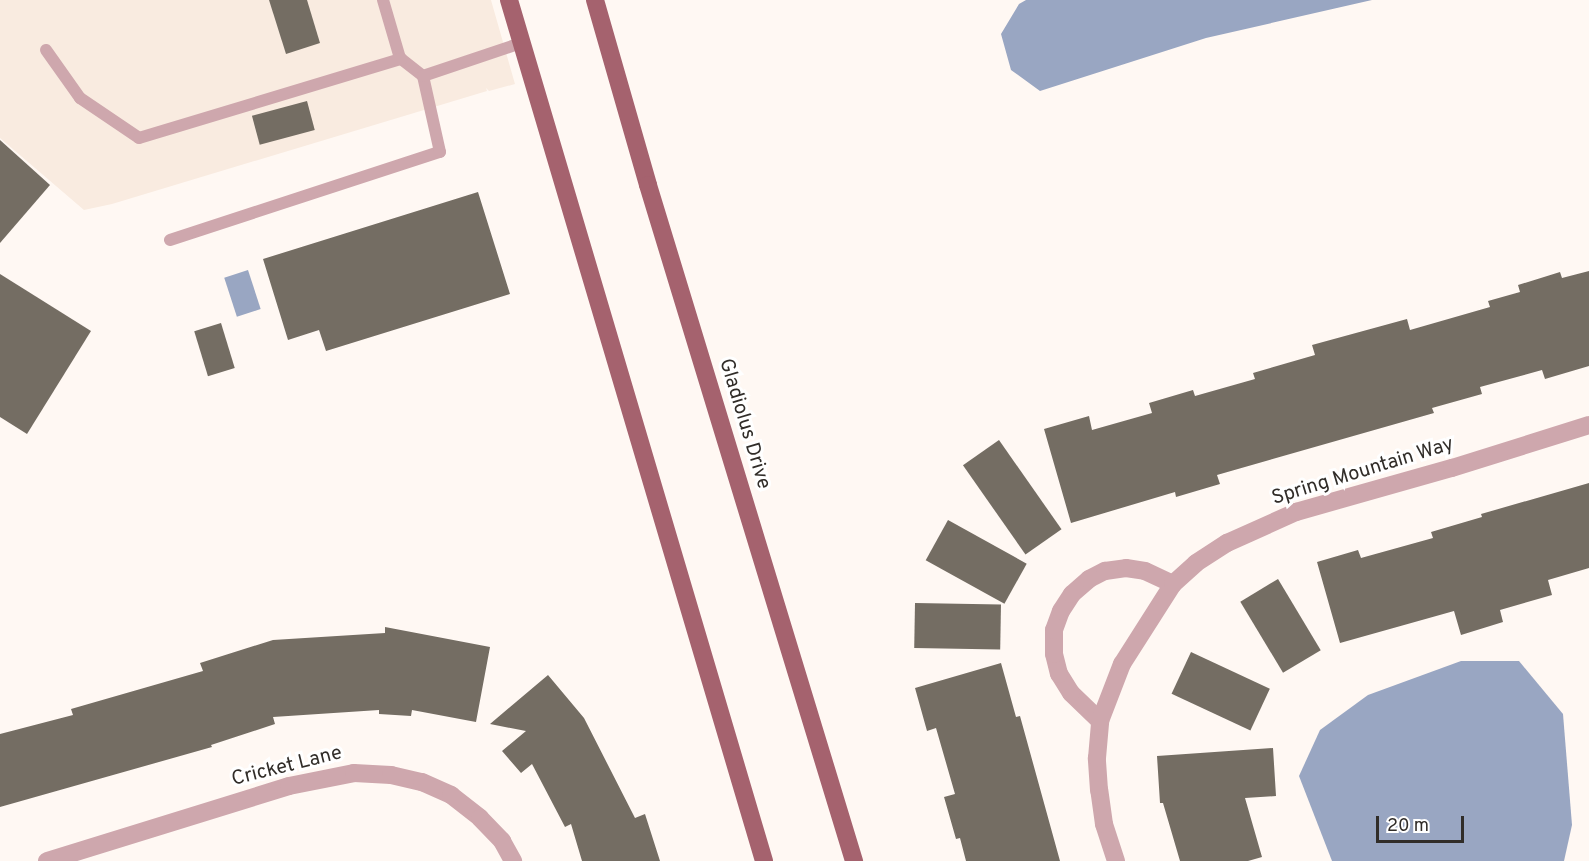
<!DOCTYPE html>
<html>
<head>
<meta charset="utf-8">
<style>
	body { margin:0 }
	#map { position:relative; width:1589px; height:861px; overflow:hidden; background:#fff8f3; font-family:Overpass,sans-serif }
	div>[style] { position:absolute }
	.built>* { inset:0; background:#f9ebe0 }
	.water>* { inset:0; background:#99a6c2; transform-origin:0 0 }
	.building>* { inset:0; background:#746d63; transform-origin:0 0 }
	.service>* { height:12px; margin:-6px; padding:0 6px; transform-origin:6px; border-radius:6px; background:#cea7ad }
	.minor>* { height:18px; margin:-9px; padding:0 9px; transform-origin:9px; border-radius:9px; background:#cea7ad }
	.primary>* { height:18px; margin:-9px; padding:0 9px; transform-origin:9px; border-radius:9px; background:#a5626e }
	span { translate:-50% -50%; white-space:nowrap; text-align:center; line-height:1.15; -webkit-text-stroke:6px #fff; paint-order:stroke }
	.street-label { font-size:20px; color:#312d29 }
	.scale { position:absolute; left:1376px; top:816px; width:88px; height:27px; box-sizing:border-box; border:3px solid #312d29; border-top:0; padding-left:8px; font-size:18px; line-height:21px; white-space:nowrap; color:#312d29; -webkit-text-stroke:4px #fff; paint-order:stroke }
</style>
</head>
<body>
<div id="map">
	<div class="built">
		<i style="clip-path:polygon(0 0,491px 0,515px 84px,489px 91px,486px 88px,487px 91px,112px 204px,84px 210px,0 138px)"></i>
	</div>
	<div class="water">
		<i style="clip-path:polygon(1026px 0,1372px 0,1206px 38px,1040px 91px,1011px 70px,1001px 34px,1019px 4px)"></i>
		<i style="left:248px;top:270px;width:41px;height:25px;rotate:72deg"></i>
		<i style="clip-path:polygon(1461px 661px,1519px 661px,1563px 714px,1572px 825px,1564px 861px,1332px 861px,1299px 776px,1320px 730px,1368px 695px)"></i>
	</div>
	<div class="building">
		<i style="clip-path:polygon(269px 0,307px 0,320px 43px,286px 54px)"></i>
		<i style="left:307px;top:101px;width:30px;height:57px;rotate:75deg"></i>
		<i style="clip-path:polygon(0 140px,50px 185px,0 243px)"></i>
		<i style="clip-path:polygon(478px 192px,510px 294px,326px 351px,319px 330px,288px 340px,263px 259px)"></i>
		<i style="clip-path:polygon(1589px 271px,1589px 366px,1545px 379px,1542px 370px,1480px 387px,1482px 394px,1432px 408px,1434px 413px,1217px 475px,1220px 484px,1176px 497px,1175px 492px,1071px 523px,1044px 429px,1089px 416px,1092px 430px,1152px 413px,1149px 403px,1193px 390px,1195px 396px,1255px 379px,1253px 373px,1315px 355px,1312px 345px,1407px 319px,1410px 330px,1490px 307px,1488px 301px,1520px 292px,1518px 285px,1560px 272px,1562px 278px)"></i>
		<i style="clip-path:polygon(0 274px,91px 331px,27px 434px,0 417px)"></i>
		<i style="left:221px;top:323px;width:47px;height:28px;rotate:73deg"></i>
		<i style="left:999px;top:440px;width:109px;height:44px;rotate:55deg"></i>
		<i style="clip-path:polygon(1589px 483px,1589px 568px,1548px 580px,1552px 595px,1500px 610px,1503px 622px,1461px 635px,1454px 611px,1340px 643px,1317px 562px,1358px 550px,1361px 558px,1433px 538px,1431px 532px,1482px 517px,1481px 514px)"></i>
		<i style="left:948px;top:520px;width:90px;height:46px;rotate:29deg"></i>
		<i style="left:1278px;top:579px;width:83px;height:44px;rotate:59deg"></i>
		<i style="left:915px;top:603px;width:86px;height:45px;rotate:1deg"></i>
		<i style="clip-path:polygon(385px 627px,490px 647px,476px 722px,412px 710px,411px 716px,379px 714px,379px 710px,273px 717px,275px 724px,211px 745px,212px 747px,0 807px,0 734px,73px 715px,71px 709px,203px 671px,200px 663px,273px 640px,385px 633px)"></i>
		<i style="left:1191px;top:652px;width:87px;height:46px;rotate:25deg"></i>
		<i style="clip-path:polygon(1001px 663px,1016px 717px,1020px 716px,1060px 861px,966px 861px,960px 838px,956px 839px,944px 797px,955px 794px,936px 728px,927px 731px,915px 688px)"></i>
		<i style="clip-path:polygon(548px 675px,584px 718px,635px 818px,645px 814px,660px 861px,582px 861px,571px 824px,565px 827px,532px 764px,521px 773px,502px 751px,526px 731px,490px 724px)"></i>
		<i style="clip-path:polygon(1273px 748px,1276px 796px,1245px 798px,1262px 857px,1248px 861px,1180px 861px,1163px 803px,1160px 803px,1157px 756px)"></i>
	</div>
	<div class="service">
		<i style="left:383px;top:0;width:60px;rotate:73.7deg"></i>
		<i style="left:400px;top:58px;width:29px;rotate:38deg"></i>
		<i style="left:46px;top:50px;width:59px;rotate:54.7deg"></i>
		<i style="left:80px;top:98px;width:71px;rotate:34.1deg"></i>
		<i style="left:139px;top:138px;width:274px;rotate:-16.8deg"></i>
		<i style="left:170px;top:240px;width:284px;rotate:-18.1deg"></i>
		<i style="left:440px;top:152px;width:78px;rotate:-102.6deg"></i>
		<i style="left:423px;top:76px;width:103px;rotate:-18.6deg"></i>
	</div>
	<div class="minor">
		<i style="left:1100px;top:721px;width:40px;rotate:-136deg"></i>
		<i style="left:1071px;top:693px;width:22px;rotate:-122deg"></i>
		<i style="left:1059px;top:674px;width:21px;rotate:-104deg"></i>
		<i style="left:1054px;top:654px;width:24px;rotate:-90deg"></i>
		<i style="left:1054px;top:630px;width:20px;rotate:-70deg"></i>
		<i style="left:1061px;top:611px;width:20px;rotate:-57deg"></i>
		<i style="left:1072px;top:594px;width:23px;rotate:-41deg"></i>
		<i style="left:1089px;top:579px;width:18px;rotate:-27deg"></i>
		<i style="left:1105px;top:571px;width:21px;rotate:-8deg"></i>
		<i style="left:1126px;top:568px;width:19px;rotate:9deg"></i>
		<i style="left:1145px;top:571px;width:31px;rotate:25deg"></i>
		<i style="left:47px;top:861px;width:253px;rotate:-17.2deg"></i>
		<i style="left:289px;top:786px;width:66px;rotate:-11.3deg"></i>
		<i style="left:354px;top:773px;width:37px;rotate:3deg"></i>
		<i style="left:391px;top:775px;width:32px;rotate:13deg"></i>
		<i style="left:422px;top:782px;width:32px;rotate:24deg"></i>
		<i style="left:451px;top:795px;width:37px;rotate:38deg"></i>
		<i style="left:480px;top:818px;width:32px;rotate:46deg"></i>
		<i style="left:502px;top:841px;width:23px;rotate:61deg"></i>
		<i style="left:1116px;top:861px;width:39px;rotate:-108deg"></i>
		<i style="left:1104px;top:824px;width:34px;rotate:-98deg"></i>
		<i style="left:1099px;top:790px;width:32px;rotate:-94deg"></i>
		<i style="left:1097px;top:758px;width:37px;rotate:-85deg"></i>
		<i style="left:1100px;top:721px;width:61px;rotate:-68.9deg"></i>
		<i style="left:1122px;top:664px;width:95px;rotate:-57.5deg"></i>
		<i style="left:1173px;top:584px;width:31px;rotate:-42deg"></i>
		<i style="left:1196px;top:563px;width:37px;rotate:-33deg"></i>
		<i style="left:1227px;top:543px;width:76px;rotate:-24.2deg"></i>
		<i style="left:1296px;top:512px;width:162px;rotate:-15.8deg"></i>
		<i style="left:1452px;top:468px;width:144px;rotate:-17.4deg"></i>
	</div>
	<div class="primary">
		<i style="left:509px;top:0;width:898px;rotate:73.5deg"></i>
		<i style="left:595px;top:0;width:192px;rotate:74deg"></i>
		<i style="left:648px;top:185px;width:707px;rotate:73.05deg"></i>
	</div>
	<div class="street-label">
		<span style="left:744px;top:424px;rotate:73deg">Gladiolus Drive</span>
		<span style="left:1363px;top:472px;rotate:-17deg">Spring Mountain Way</span>
		<span style="left:287px;top:767px;rotate:-14deg">Cricket Lane</span>
	</div>
	<div class="scale">20 m</div>
</div>
</body>
</html>
